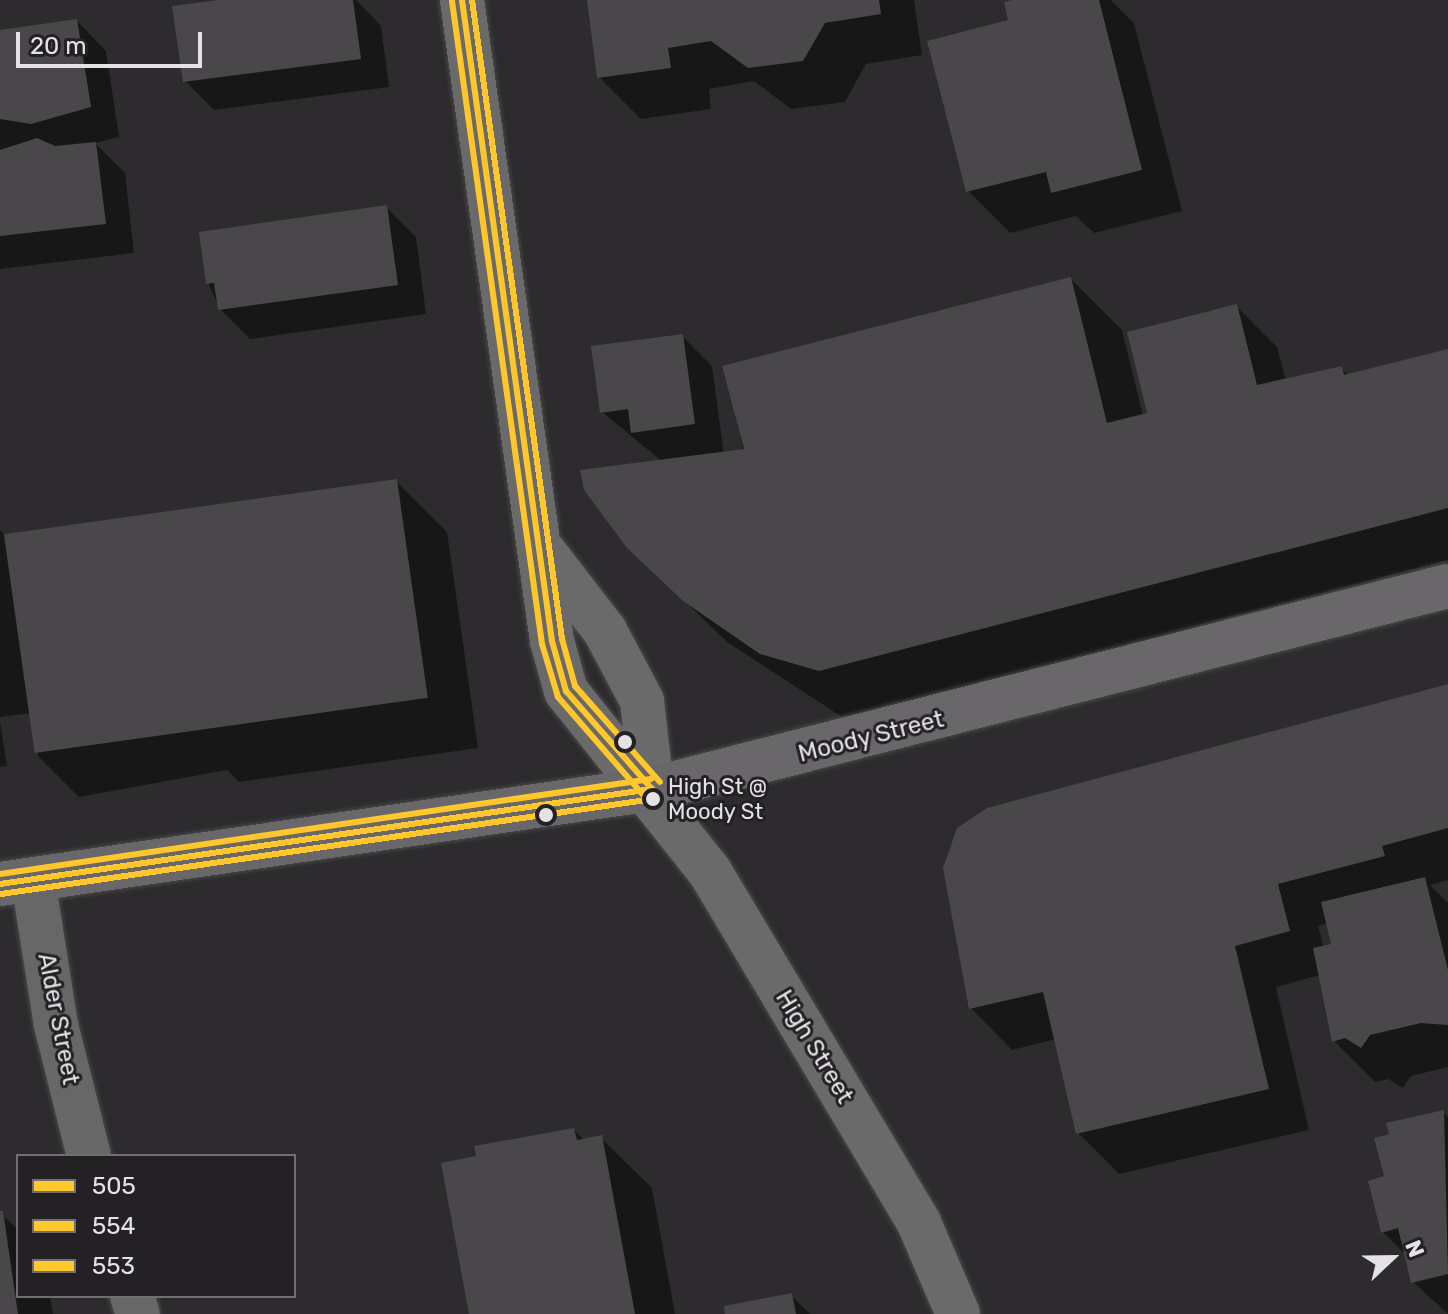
<!DOCTYPE html>
<html>
<head>
<meta charset="utf-8">
<style>
	body { margin:0 }
	#map { position:relative; width:1448px; height:1314px; overflow:hidden; background:#2d2b2e; font-family:Rubik,sans-serif }
	div>[style] { position:absolute }
	.shadow>* { inset:0; background:#0007 }
	.building>* { inset:0; background:#494749; transform-origin:0 0 }
	.roads { filter:drop-shadow(0 0 2px #4a494a) drop-shadow(0 0 2px #4a494a) }
	.street>* { height:44px; margin:-22px; padding:0 22px; transform-origin:22px; border-radius:22px; background:#686768 }
	.secondary>* { height:44px; margin:-22px; padding:0 22px; transform-origin:22px; border-radius:22px; background:#6a6a6a }
	.primary>* { height:44px; margin:-22px; padding:0 22px; transform-origin:22px; border-radius:22px; background:#69676a }
	.bus-1>* { height:6px; margin:-3px; padding:0 3px; transform-origin:3px; border-radius:3px; background:#ffc72c }
	.bus-2>* { height:6px; margin:-3px; padding:0 3px; transform-origin:3px; border-radius:3px; background:#ffc72c }
	.bus-3>* { height:6px; margin:-3px; padding:0 3px; transform-origin:3px; border-radius:3px; background:#ffc72c }
	.dots>* { width:22px; height:22px; translate:-50% -50%; box-sizing:border-box; border:4px solid #242125; border-radius:50% }
	span { translate:-50% -50%; white-space:nowrap; text-align:center; line-height:1.15; -webkit-text-stroke:6px #242125; paint-order:stroke }
	.bus-label { font-size:22px; color:#e4e2e5 }
	.left { translate:0 -50%; text-align:left }
	.street-label { font-size:24px; color:#e4e2e5 }
	.legend { position:absolute; left:16px; top:1154px; width:280px; height:144px; box-sizing:border-box; background:#242125; border:2px solid #716e72; margin:0; padding:10px 14px; list-style:none; font-size:24px; color:#e4e2e5 }
	.legend li { display:flex; align-items:center; gap:16px; height:40px }
	.legend b { width:40px; border:2px solid #716e72 }
	.north { position:absolute; left:1352px; top:1218px; width:80px; height:80px; -webkit-text-stroke:6px #242125; paint-order:stroke; rotate:68deg; font-size:22px; font-weight:700; line-height:32px; text-align:center; color:#e4e2e5 }
	.north::after { content:''; display:block; margin:auto; width:28px; height:36px; background:#e4e2e5; clip-path:polygon(50% 0,100% 100%,50% 72%,0 100%) }
	.scale { position:absolute; left:16px; top:32px; width:186px; height:36px; box-sizing:border-box; border:4px solid #e4e2e5; border-top:0; padding-left:10px; font-size:24px; line-height:28px; white-space:nowrap; color:#e4e2e5; -webkit-text-stroke:6px #242125; paint-order:stroke }
</style>
</head>
<body>
<div id="map">
	<div class="shadow">
		<i style="clip-path:polygon(234px 0,356px 0,381px 26px,389px 87px,214px 110px,185px 81px)"></i>
		<i style="clip-path:polygon(589px 0,914px 0,922px 55px,866px 64px,845px 102px,791px 109px,754px 81px,709px 89px,711px 109px,641px 119px,599px 77px)"></i>
		<i style="clip-path:polygon(1020px 0,1111px 0,1134px 23px,1182px 211px,1094px 233px,1076px 216px,1010px 233px,968px 191px)"></i>
		<i style="clip-path:polygon(77px 21px,106px 51px,119px 137px,95px 143px,125px 173px,134px 253px,0 269px,0 32px)"></i>
		<i style="clip-path:polygon(386px 207px,416px 237px,426px 314px,250px 339px,220px 309px,208px 283px)"></i>
		<i style="clip-path:polygon(1071px 279px,1122px 330px,1143px 416px,1236px 306px,1277px 347px,1286px 381px,1341px 368px,1349px 376px,1448px 351px,1448px 560px,1195px 626px,1197px 637px,871px 721px,842px 717px,727px 642px,672px 589px,663px 462px,602px 412px,682px 336px,712px 366px,724px 455px,746px 463px,725px 367px)"></i>
		<i style="clip-path:polygon(396px 481px,447px 532px,478px 748px,239px 782px,227px 770px,79px 797px,38px 756px,32px 713px,0 717px,0 530px,6px 536px)"></i>
		<i style="clip-path:polygon(evenodd,1448px 686px,1448px 880px,1430px 885px,1448px 903px,1448px 1067px,1411px 1076px,1403px 1088px,1388px 1079px,1375px 1082px,1334px 1041px,1320px 975px,1276px 987px,1309px 1130px,1119px 1174px,1078px 1133px,1056px 1039px,1012px 1050px,971px 1008px,946px 859px,959px 829px,1448px 686px,1328px 923px,1334px 946px,1324px 948px,1318px 926px,1328px 923px)"></i>
		<i style="clip-path:polygon(0 721px,7px 766px,0 767px)"></i>
		<i style="clip-path:polygon(1443px 1112px,1448px 1117px,1448px 1314px,1413px 1282px,1407px 1256px,1383px 1232px,1392px 1136px)"></i>
		<i style="clip-path:polygon(574px 1130px,584px 1140px,601px 1138px,652px 1188px,675px 1314px,471px 1314px,478px 1157px)"></i>
		<i style="clip-path:polygon(0 1213px,18px 1229px,18px 1296px,50px 1296px,53px 1314px,0 1314px)"></i>
		<i style="clip-path:polygon(791px 1295px,810px 1314px,728px 1314px)"></i>
	</div>
	<div class="building">
		<i style="clip-path:polygon(219px 0,353px 0,361px 59px,183px 82px,172px 6px)"></i>
		<i style="clip-path:polygon(587px 0,879px 0,881px 14px,825px 23px,803px 61px,748px 68px,711px 41px,668px 48px,671px 68px,597px 78px)"></i>
		<i style="clip-path:polygon(1099px 0,1142px 170px,1051px 193px,1046px 172px,966px 192px,927px 41px,1008px 20px,1004px 2px,1012px 0)"></i>
		<i style="clip-path:polygon(77px 19px,91px 107px,31px 124px,0 119px,0 30px)"></i>
		<i style="clip-path:polygon(37px 138px,55px 146px,96px 142px,106px 224px,0 236px,0 150px)"></i>
		<i style="clip-path:polygon(387px 205px,398px 285px,218px 310px,214px 283px,206px 284px,199px 232px)"></i>
		<i style="clip-path:polygon(1071px 277px,1107px 423px,1147px 413px,1127px 332px,1237px 304px,1257px 385px,1342px 366px,1344px 375px,1448px 349px,1448px 508px,819px 671px,760px 654px,683px 601px,627px 548px,584px 490px,580px 470px,744px 449px,722px 366px)"></i>
		<i style="clip-path:polygon(683px 334px,695px 424px,631px 433px,628px 409px,600px 413px,591px 346px)"></i>
		<i style="left:397px;top:479px;width:221px;height:397px;rotate:82deg"></i>
		<i style="clip-path:polygon(1448px 684px,1448px 828px,1382px 846px,1385px 856px,1278px 884px,1290px 931px,1235px 946px,1269px 1089px,1076px 1134px,1043px 992px,969px 1009px,943px 868px,957px 828px,987px 808px)"></i>
		<i style="clip-path:polygon(1425px 877px,1448px 970px,1448px 1025px,1421px 1023px,1370px 1035px,1361px 1048px,1345px 1038px,1332px 1042px,1313px 948px,1331px 944px,1321px 902px)"></i>
		<i style="clip-path:polygon(1444px 1110px,1448px 1274px,1411px 1283px,1398px 1228px,1381px 1233px,1368px 1181px,1384px 1176px,1374px 1138px,1389px 1134px,1386px 1123px)"></i>
		<i style="clip-path:polygon(574px 1128px,577px 1140px,602px 1135px,635px 1314px,469px 1314px,441px 1163px,476px 1156px,474px 1146px)"></i>
		<i style="clip-path:polygon(0 1211px,3px 1211px,18px 1314px,0 1314px)"></i>
		<i style="clip-path:polygon(792px 1293px,796px 1314px,725px 1314px,724px 1306px)"></i>
	</div>
	<div class="roads">
		<div class="street">
			<i style="left:33px;top:880px;width:147px;rotate:81deg"></i>
			<i style="left:56px;top:1025px;width:135px;rotate:75.9deg"></i>
			<i style="left:132px;top:1296px;width:19px;rotate:72deg"></i>
		</div>
		<div class="secondary">
			<i style="left:462px;top:0;width:647px;rotate:82.01deg"></i>
			<i style="left:552px;top:641px;width:52px;rotate:74.4deg"></i>
			<i style="left:566px;top:691px;width:231px;rotate:51.5deg"></i>
			<i style="left:710px;top:872px;width:409px;rotate:59.2deg"></i>
			<i style="left:919px;top:1223px;width:99px;rotate:66.8deg"></i>
			<i style="left:544px;top:552px;width:100px;rotate:52.3deg"></i>
			<i style="left:605px;top:631px;width:79px;rotate:62.1deg"></i>
			<i style="left:642px;top:701px;width:89px;rotate:83.5deg"></i>
		</div>
		<div class="primary">
			<i style="left:0;top:884px;width:659px;rotate:-8.29deg"></i>
			<i style="left:652px;top:789px;width:821px;rotate:-14.31deg"></i>
		</div>
	</div>
	<div class="bus-1">
		<i style="left:462px;top:0;width:647px;rotate:82.01deg"></i>
		<i style="left:552px;top:641px;width:52px;rotate:74.4deg"></i>
		<i style="left:566px;top:691px;width:130px;rotate:48.7deg"></i>
		<i style="left:0;top:884px;width:659px;rotate:-8.29deg"></i>
	</div>
	<div class="bus-2">
		<i style="left:452px;top:1px;width:649px;rotate:82.03deg"></i>
		<i style="left:542px;top:644px;width:55px;rotate:73.2deg"></i>
		<i style="left:558px;top:697px;width:131px;rotate:49deg"></i>
		<i style="left:1px;top:894px;width:659px;rotate:-8.29deg"></i>
	</div>
	<div class="bus-3">
		<i style="left:472px;top:0;width:645px;rotate:81.98deg"></i>
		<i style="left:562px;top:639px;width:49px;rotate:74.5deg"></i>
		<i style="left:575px;top:686px;width:128px;rotate:48.5deg"></i>
		<i style="left:0;top:874px;width:658px;rotate:-8.3deg"></i>
	</div>
	<div class="dots">
		<i style="left:625px;top:742px;background:#e4e2e5"></i>
		<i style="left:653px;top:799px;background:#e4e2e5"></i>
		<i style="left:546px;top:815px;background:#e4e2e5"></i>
	</div>
	<div class="bus-label">
		<span class="left" style="left:668px;top:799px">High St @<br>Moody St</span>
	</div>
	<div class="street-label">
		<span style="left:871px;top:737px;rotate:-14deg">Moody Street</span>
		<span style="left:58px;top:1019px;rotate:79deg">Alder Street</span>
		<span style="left:814px;top:1047px;rotate:59deg">High Street</span>
	</div>
	<ul class="legend">
	<li><b style="height:10px;background:#ffc72c"></b>505</li>
	<li><b style="height:10px;background:#ffc72c"></b>554</li>
	<li><b style="height:10px;background:#ffc72c"></b>553</li>
	</ul>
	<div class="north">N</div>
	<div class="scale">20 m</div>
</div>
</body>
</html>
